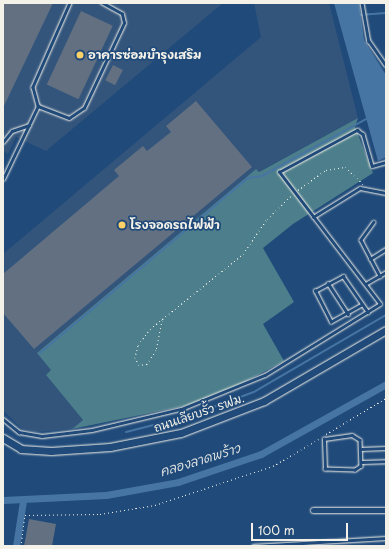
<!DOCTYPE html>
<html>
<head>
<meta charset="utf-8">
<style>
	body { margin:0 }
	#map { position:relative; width:389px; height:549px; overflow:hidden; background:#1f4a7a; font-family:"Playpen Sans","Playpen Sans Thai",sans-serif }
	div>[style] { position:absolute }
	.built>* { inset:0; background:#33557c }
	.green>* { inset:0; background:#4c7f8b }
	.water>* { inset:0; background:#4775a3 }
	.stream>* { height:2px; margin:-1px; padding:0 1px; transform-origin:1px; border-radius:1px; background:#4775a3 }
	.canal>* { height:7px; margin:-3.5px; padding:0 3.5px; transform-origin:3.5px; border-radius:3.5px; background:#4775a3 }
	.building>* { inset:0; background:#627081; transform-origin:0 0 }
	.path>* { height:1px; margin-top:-0.5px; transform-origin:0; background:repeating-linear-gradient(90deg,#f4f1e8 0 1px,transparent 0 4px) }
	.roads { filter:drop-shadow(0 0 1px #f4f1e8) drop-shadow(0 0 1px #f4f1e8) }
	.lane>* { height:2.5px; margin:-1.25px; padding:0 1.25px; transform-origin:1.25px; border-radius:1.25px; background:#1f4a7a }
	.street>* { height:5px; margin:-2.5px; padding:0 2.5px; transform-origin:2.5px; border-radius:2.5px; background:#1f4a7a }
	.secondary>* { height:7px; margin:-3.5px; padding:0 3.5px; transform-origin:3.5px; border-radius:3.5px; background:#1f4a7a }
	.dots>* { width:11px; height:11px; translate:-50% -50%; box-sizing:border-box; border:2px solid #1f4a7a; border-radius:50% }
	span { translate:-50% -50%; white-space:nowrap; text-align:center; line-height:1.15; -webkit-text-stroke:3.5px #1f4a7a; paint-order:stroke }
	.poi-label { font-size:12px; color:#f4f1e8; font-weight:700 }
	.left { translate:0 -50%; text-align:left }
	.street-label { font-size:12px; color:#f4f1e8 }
	.water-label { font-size:13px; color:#dadede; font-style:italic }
	.frame { position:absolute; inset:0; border:4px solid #f4f1e8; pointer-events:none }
	.scale { position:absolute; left:251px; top:523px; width:97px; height:18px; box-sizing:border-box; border:2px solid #f4f1e8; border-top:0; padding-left:5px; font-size:12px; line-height:14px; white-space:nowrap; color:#f4f1e8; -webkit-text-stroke:3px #1f4a7a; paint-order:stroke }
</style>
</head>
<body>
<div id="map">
	<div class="built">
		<i style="clip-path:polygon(3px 3px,223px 3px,46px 151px,16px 137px,8px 154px,3px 151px)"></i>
		<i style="clip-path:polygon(254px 3px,329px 3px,358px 118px,258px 172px,256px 169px,38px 353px,52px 370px,46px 375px,83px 420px,72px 429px,36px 432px,22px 429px,3px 410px,3px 254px,261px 37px)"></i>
	</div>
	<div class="green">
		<i style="clip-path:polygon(358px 118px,355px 127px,373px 173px,293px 224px,263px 248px,294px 302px,263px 324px,284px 361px,218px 396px,184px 406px,72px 429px,83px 420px,46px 375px,51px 370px,37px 353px,256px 169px,259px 172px)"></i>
	</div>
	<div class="water">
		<i style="clip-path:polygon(334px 3px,359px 3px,364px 40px,386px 75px,386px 157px,378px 161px)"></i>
	</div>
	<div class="stream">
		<i style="left:359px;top:15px;width:27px;rotate:-4deg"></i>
		<i style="left:40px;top:353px;width:272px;rotate:-40.1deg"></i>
		<i style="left:248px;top:178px;width:14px;rotate:-8deg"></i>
		<i style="left:262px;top:176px;width:119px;rotate:-28.7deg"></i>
		<i style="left:126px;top:432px;width:65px;rotate:-14.3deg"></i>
		<i style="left:189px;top:416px;width:69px;rotate:-20.3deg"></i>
		<i style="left:254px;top:392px;width:153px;rotate:-30.3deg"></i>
	</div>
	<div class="canal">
		<i style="left:3px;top:500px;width:103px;rotate:-2.8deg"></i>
		<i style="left:106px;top:495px;width:73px;rotate:-10.2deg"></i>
		<i style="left:178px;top:482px;width:88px;rotate:-18.6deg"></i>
		<i style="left:261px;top:454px;width:143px;rotate:-29.2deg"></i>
		<i style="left:16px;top:546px;width:46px;rotate:-81.2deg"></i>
	</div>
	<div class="building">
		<i style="clip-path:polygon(3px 3px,53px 3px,3px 108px)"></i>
		<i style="left:81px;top:11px;width:35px;height:81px;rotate:25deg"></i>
		<i style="left:113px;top:65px;width:11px;height:17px;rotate:27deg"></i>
		<i style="clip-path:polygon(196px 101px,252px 167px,34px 349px,3px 313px,3px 274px,119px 176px,114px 170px,143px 146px,147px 151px,171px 132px,166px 126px)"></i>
		<i style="clip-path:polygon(29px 519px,56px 524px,52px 546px,24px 546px)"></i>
	</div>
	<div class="path">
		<i style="left:298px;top:190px;width:34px;rotate:-36deg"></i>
		<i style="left:326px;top:170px;width:19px;rotate:-9deg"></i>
		<i style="left:345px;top:167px;width:25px;rotate:43deg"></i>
		<i style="left:162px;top:320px;width:31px;rotate:101deg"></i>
		<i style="left:156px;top:350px;width:17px;rotate:123deg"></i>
		<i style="left:147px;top:364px;width:8px;rotate:173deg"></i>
		<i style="left:139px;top:365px;width:8px;rotate:-120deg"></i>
		<i style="left:135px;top:358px;width:13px;rotate:-77deg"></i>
		<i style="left:138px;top:345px;width:20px;rotate:-53deg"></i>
		<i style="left:150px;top:329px;width:119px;rotate:-38.9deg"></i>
		<i style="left:243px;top:254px;width:42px;rotate:-55.6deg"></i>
		<i style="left:267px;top:219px;width:33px;rotate:-44deg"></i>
		<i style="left:326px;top:434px;width:70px;rotate:-31deg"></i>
		<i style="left:21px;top:546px;width:31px;rotate:-83deg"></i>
		<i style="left:25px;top:515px;width:75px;rotate:-0.8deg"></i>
		<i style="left:100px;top:514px;width:56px;rotate:-9.3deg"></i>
		<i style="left:155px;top:505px;width:124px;rotate:-18.3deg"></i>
		<i style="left:273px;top:466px;width:53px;rotate:-30.4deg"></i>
	</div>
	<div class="roads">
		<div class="lane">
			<i style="left:70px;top:3px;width:92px;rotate:113.8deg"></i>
			<i style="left:33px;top:87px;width:20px;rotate:75deg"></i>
			<i style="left:38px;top:106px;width:33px;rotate:21deg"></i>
			<i style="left:69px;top:118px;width:18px;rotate:-34deg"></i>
			<i style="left:84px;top:108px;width:94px;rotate:-64.8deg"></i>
			<i style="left:124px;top:23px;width:9px;rotate:-103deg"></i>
			<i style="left:122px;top:14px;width:23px;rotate:-151deg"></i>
			<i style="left:362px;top:3px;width:39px;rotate:80deg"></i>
			<i style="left:369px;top:41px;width:29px;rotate:55deg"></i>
			<i style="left:3px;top:142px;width:14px;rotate:-51deg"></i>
			<i style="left:12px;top:131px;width:18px;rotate:-19deg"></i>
			<i style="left:3px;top:179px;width:81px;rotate:-64.4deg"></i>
			<i style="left:313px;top:217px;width:55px;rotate:-31.7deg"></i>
			<i style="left:360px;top:188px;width:26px;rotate:11deg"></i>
			<i style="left:374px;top:222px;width:22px;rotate:126deg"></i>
			<i style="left:361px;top:240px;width:41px;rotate:62.2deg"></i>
			<i style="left:370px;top:259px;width:19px;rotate:-32deg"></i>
			<i style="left:328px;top:283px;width:37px;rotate:57deg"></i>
			<i style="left:367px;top:283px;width:22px;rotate:-30deg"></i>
			<i style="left:362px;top:305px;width:35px;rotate:151deg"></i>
			<i style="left:331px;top:322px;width:35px;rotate:-117deg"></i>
			<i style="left:315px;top:291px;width:32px;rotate:-28deg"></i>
			<i style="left:343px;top:276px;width:44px;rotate:55.2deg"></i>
			<i style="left:3px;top:419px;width:21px;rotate:39deg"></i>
			<i style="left:19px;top:432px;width:23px;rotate:10deg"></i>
			<i style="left:42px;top:436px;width:50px;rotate:-6.8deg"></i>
			<i style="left:92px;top:430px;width:95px;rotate:-13.4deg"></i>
			<i style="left:184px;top:408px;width:87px;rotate:-22.2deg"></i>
			<i style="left:265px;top:375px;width:135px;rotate:-31.7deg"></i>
			<i style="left:380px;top:304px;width:166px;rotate:-127.4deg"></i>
			<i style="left:279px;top:172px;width:89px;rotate:-28.3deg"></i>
			<i style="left:357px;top:130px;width:7px;rotate:34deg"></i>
			<i style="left:363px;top:134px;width:33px;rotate:74deg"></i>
			<i style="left:372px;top:166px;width:15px;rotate:-16deg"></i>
			<i style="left:352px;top:435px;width:9px;rotate:32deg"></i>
			<i style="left:360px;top:440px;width:26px;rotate:88deg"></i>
			<i style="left:361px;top:466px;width:7px;rotate:146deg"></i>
			<i style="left:355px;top:470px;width:30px;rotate:-178deg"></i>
			<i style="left:325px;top:469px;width:30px;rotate:-92deg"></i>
			<i style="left:324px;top:439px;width:28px;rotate:-8deg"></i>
			<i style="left:361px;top:449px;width:25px;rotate:-2deg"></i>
			<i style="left:362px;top:462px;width:24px;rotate:-2deg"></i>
			<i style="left:253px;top:546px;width:133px;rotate:-3.4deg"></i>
		</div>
		<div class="street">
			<i style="left:313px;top:510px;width:73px"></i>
		</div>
		<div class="secondary">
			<i style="left:3px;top:438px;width:21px;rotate:31deg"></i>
			<i style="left:21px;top:449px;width:30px;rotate:4deg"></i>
			<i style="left:51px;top:451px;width:59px;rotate:-3.9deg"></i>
			<i style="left:110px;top:447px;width:72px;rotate:-11.2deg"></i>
			<i style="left:181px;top:433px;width:89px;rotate:-21.1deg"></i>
			<i style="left:264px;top:401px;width:141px;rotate:-30.2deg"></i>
		</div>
	</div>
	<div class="dots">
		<i style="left:80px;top:55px;background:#ffd166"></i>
		<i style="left:122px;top:225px;background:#ffd166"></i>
	</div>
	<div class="poi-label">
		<span class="left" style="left:88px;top:55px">อาคารซ่อมบำรุงเสริม</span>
		<span class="left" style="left:130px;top:225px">โรงจอดรถไฟฟ้า</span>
	</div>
	<div class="street-label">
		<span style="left:199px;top:413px;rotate:-19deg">ถนนเลียบรั้ว รฟม.</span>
	</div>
	<div class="water-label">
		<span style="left:200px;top:460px;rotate:-17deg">คลองลาดพร้าว</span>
	</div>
	<div class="frame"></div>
	<div class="scale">100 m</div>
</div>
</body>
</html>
